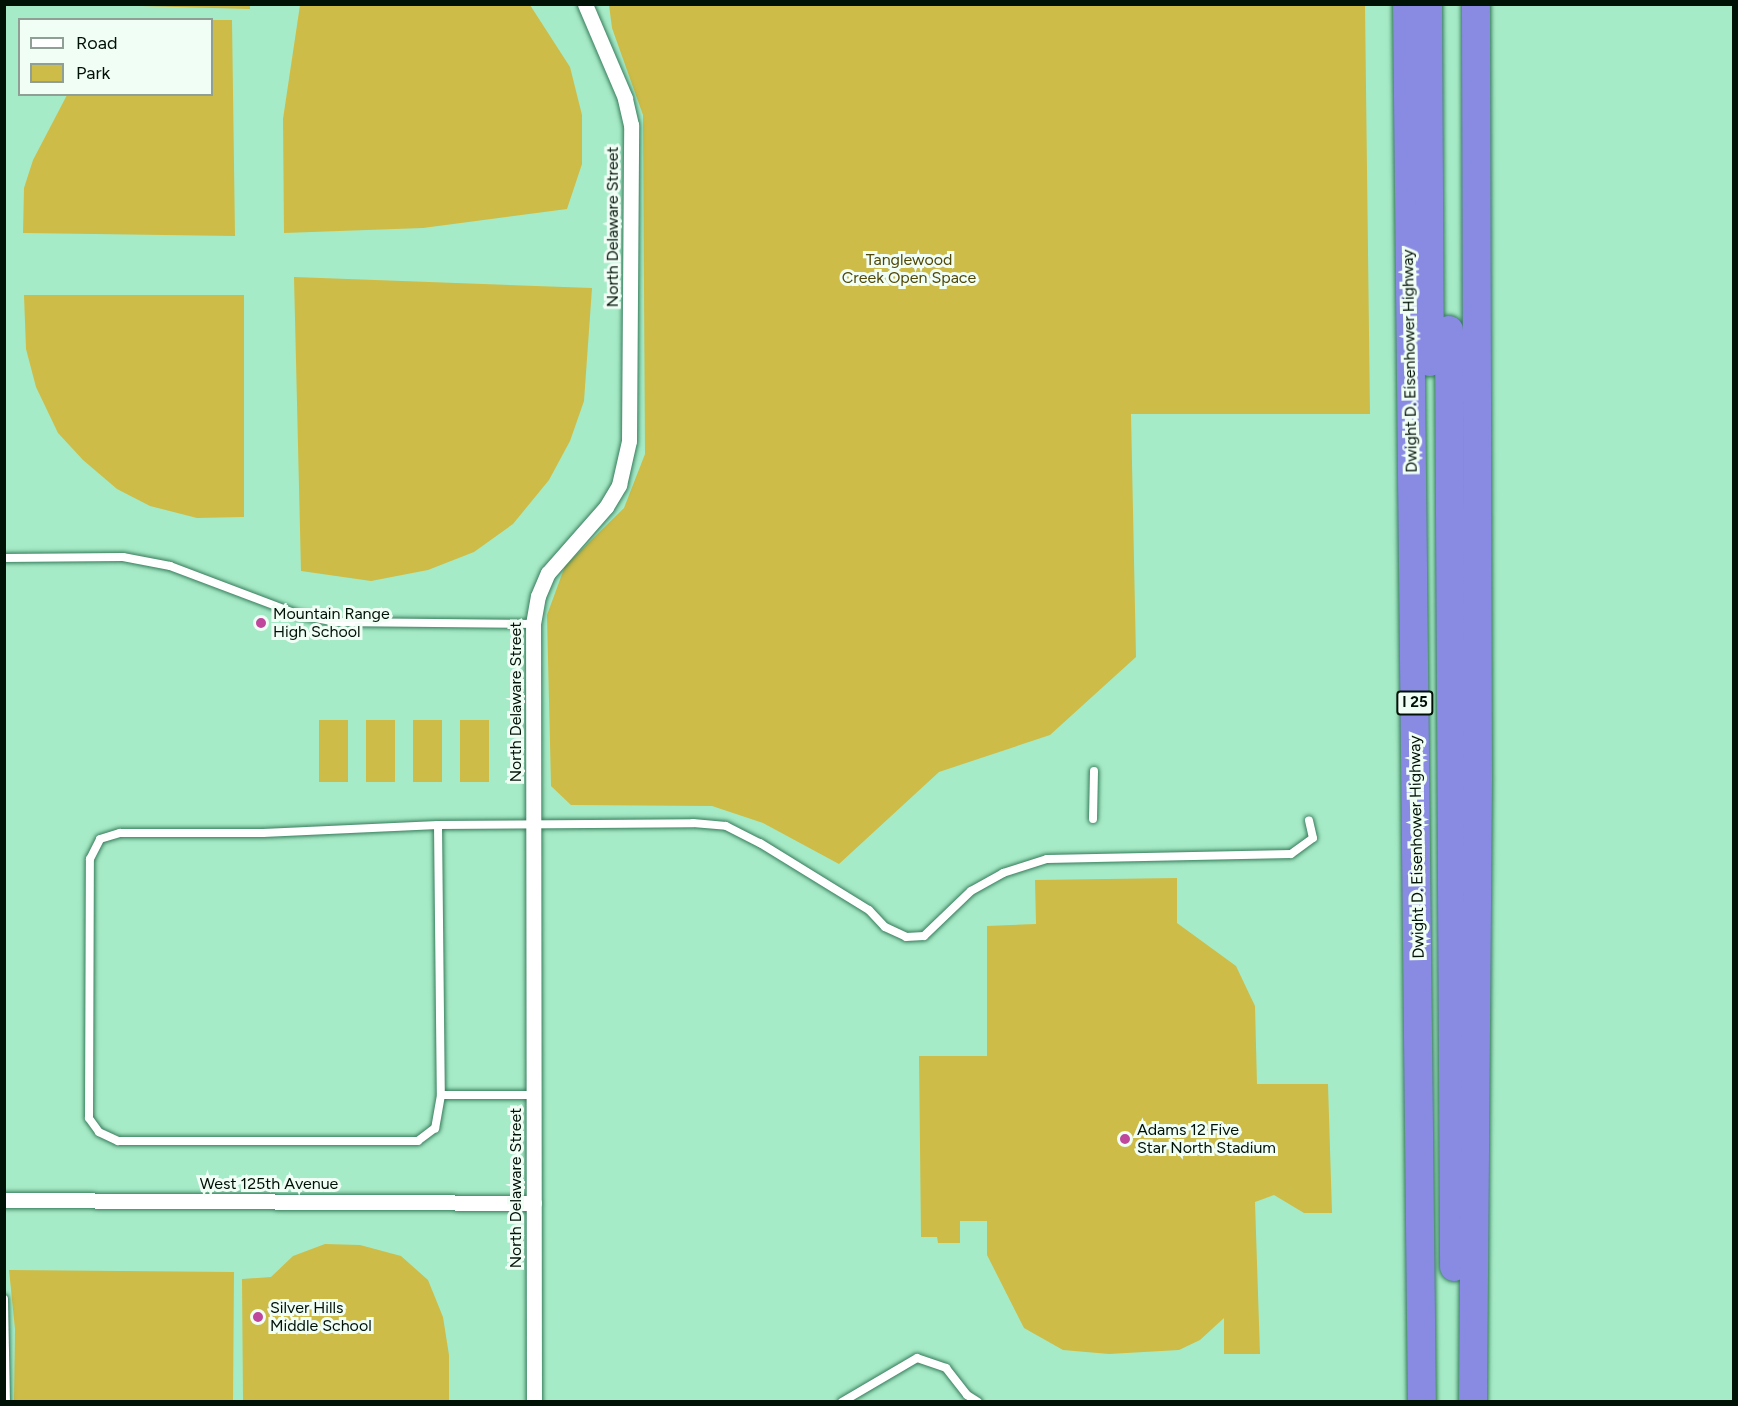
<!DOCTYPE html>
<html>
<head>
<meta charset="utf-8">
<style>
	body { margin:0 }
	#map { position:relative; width:1738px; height:1406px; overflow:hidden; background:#a6ebc7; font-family:Figtree,sans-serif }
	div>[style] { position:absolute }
	.green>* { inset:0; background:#cdbc48; transform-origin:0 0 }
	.roads { filter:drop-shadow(0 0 2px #377b5b) drop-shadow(0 0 2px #377b5b) }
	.service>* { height:8px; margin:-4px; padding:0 4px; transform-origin:4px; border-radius:4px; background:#fff }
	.minor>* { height:15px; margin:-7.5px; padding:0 7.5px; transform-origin:7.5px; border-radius:7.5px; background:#fff }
	.motorway>* { height:28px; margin:-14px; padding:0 14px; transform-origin:14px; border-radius:14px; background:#898be2 }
	.dots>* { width:16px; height:16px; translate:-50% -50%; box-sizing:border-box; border:3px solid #f0fef6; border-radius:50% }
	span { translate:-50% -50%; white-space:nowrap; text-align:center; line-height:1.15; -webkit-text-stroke:6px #f0fef6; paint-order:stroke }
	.shield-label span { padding:2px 4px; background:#f0fef6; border:2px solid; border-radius:4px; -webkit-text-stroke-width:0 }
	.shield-label { font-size:15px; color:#001106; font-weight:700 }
	.street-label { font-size:16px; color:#001106 }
	.park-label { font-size:16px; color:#514808 }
	.poi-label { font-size:16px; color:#001106 }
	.left { translate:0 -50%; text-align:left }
	.frame { position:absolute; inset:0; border:6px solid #001106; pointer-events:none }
	.legend { position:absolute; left:18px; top:18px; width:195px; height:78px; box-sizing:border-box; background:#f0fef6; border:2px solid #909f96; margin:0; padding:8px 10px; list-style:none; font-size:18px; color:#001106 }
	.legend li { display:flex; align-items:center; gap:12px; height:30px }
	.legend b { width:30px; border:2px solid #909f96 }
</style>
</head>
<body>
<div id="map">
	<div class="green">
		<i style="clip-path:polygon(250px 4px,250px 9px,103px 5px,103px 4px)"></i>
		<i style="clip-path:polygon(300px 5px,530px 5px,570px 67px,582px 115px,582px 164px,567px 209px,423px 228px,284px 233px,283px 119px)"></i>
		<i style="clip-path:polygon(609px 5px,1365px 5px,1370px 414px,1131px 414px,1136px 657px,1050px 735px,939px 772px,839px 864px,763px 823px,712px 806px,571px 805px,551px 786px,547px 615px,565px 566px,624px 508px,645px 454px,643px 115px,612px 28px)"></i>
		<i style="clip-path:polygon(212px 20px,232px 20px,235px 236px,23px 233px,24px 188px,33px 160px,67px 95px,212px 94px)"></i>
		<i style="clip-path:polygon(294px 277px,592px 288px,584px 401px,570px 441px,549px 480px,513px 524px,474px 552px,428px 570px,371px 581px,301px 571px)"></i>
		<i style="clip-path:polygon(24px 295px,244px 295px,244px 517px,197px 518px,150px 506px,117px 489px,83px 460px,58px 433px,36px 387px,26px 349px)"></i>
		<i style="left:319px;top:720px;width:29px;height:62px"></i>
		<i style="left:366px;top:720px;width:29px;height:62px"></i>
		<i style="left:442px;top:720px;width:62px;height:29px;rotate:90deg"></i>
		<i style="left:489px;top:720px;width:62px;height:29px;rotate:90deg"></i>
		<i style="clip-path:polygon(1177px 878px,1177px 923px,1236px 966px,1255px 1006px,1257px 1084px,1328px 1084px,1332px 1213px,1304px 1213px,1274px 1195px,1255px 1202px,1260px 1354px,1224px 1354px,1224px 1318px,1200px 1340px,1179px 1350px,1109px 1354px,1063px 1350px,1024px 1328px,987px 1255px,987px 1221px,960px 1221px,960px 1243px,938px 1243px,937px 1237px,921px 1237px,919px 1056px,987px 1056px,987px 926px,1036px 924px,1035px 880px)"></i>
		<i style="clip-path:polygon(325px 1244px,360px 1245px,401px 1256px,428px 1280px,443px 1317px,449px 1355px,449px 1401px,243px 1401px,242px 1279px,271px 1277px,293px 1256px)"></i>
		<i style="clip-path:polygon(9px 1270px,234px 1272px,233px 1401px,14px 1401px,15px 1329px)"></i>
	</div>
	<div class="roads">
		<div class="service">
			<i style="left:4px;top:558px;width:119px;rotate:-0.5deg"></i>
			<i style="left:123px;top:557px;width:48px;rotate:10.8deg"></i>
			<i style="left:170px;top:566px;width:139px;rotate:20.7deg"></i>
			<i style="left:300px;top:615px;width:37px;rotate:11deg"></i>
			<i style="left:336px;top:622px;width:197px;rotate:0.6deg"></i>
			<i style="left:1093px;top:819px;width:48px;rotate:-88.8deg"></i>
			<i style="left:438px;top:825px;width:270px;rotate:89.4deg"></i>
			<i style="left:441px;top:1095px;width:34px;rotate:100deg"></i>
			<i style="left:435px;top:1128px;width:21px;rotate:143deg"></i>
			<i style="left:418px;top:1141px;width:300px;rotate:180deg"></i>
			<i style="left:118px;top:1141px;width:21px;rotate:-155deg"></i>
			<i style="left:99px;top:1132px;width:17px;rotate:-126deg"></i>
			<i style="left:89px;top:1118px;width:259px;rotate:-89.8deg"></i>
			<i style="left:90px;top:859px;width:22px;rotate:-63deg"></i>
			<i style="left:100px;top:839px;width:21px;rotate:-17deg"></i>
			<i style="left:120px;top:833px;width:143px"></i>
			<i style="left:263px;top:833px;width:175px;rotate:-2.6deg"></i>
			<i style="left:438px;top:825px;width:255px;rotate:-0.4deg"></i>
			<i style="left:693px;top:823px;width:33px;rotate:5deg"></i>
			<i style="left:726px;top:826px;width:38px;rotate:27deg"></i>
			<i style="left:760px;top:843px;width:128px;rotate:31.6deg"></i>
			<i style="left:869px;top:910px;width:23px;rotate:47deg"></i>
			<i style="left:885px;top:927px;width:23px;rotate:25deg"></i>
			<i style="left:906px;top:937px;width:18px;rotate:-3deg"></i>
			<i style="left:924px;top:936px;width:65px;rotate:-43.8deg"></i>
			<i style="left:971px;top:891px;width:37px;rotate:-29deg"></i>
			<i style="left:1003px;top:873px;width:46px;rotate:-17.7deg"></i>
			<i style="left:1047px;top:859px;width:244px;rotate:-1.2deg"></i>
			<i style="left:1291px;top:854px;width:27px;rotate:-36deg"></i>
			<i style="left:1313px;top:838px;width:18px;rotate:-103deg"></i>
			<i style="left:441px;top:1095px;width:93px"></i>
			<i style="left:4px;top:1299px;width:103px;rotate:88.9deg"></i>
			<i style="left:842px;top:1402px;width:87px;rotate:-30.4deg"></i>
			<i style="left:917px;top:1358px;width:31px;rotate:19deg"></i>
			<i style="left:946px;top:1368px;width:34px;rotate:52deg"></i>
			<i style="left:967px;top:1395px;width:13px;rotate:32deg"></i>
		</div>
		<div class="minor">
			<i style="left:4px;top:1200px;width:530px;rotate:0.32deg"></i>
			<i style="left:534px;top:1402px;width:778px;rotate:-90.07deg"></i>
			<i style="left:533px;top:624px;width:28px;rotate:-80deg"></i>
			<i style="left:538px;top:596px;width:25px;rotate:-67deg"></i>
			<i style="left:548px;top:573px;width:88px;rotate:-48.7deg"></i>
			<i style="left:606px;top:507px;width:26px;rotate:-59deg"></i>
			<i style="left:619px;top:485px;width:45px;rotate:-77.2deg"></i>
			<i style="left:629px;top:441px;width:316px;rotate:-89.6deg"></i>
			<i style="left:631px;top:125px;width:28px;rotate:-103deg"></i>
			<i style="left:625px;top:98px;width:102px;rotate:-113.1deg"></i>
		</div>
		<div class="motorway">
			<i style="left:1407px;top:4px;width:1398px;rotate:89.39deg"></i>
			<i style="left:1428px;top:4px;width:358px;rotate:89.7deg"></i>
			<i style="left:1449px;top:330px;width:937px;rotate:89.69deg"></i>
			<i style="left:1473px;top:1402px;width:623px;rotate:-89.54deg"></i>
			<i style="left:1478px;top:779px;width:775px;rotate:-90.15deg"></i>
		</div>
	</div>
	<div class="dots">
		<i style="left:261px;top:623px;background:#bf479c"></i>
		<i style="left:1125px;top:1139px;background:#bf479c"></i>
		<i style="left:258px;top:1317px;background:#bf479c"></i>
	</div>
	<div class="shield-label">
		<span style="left:1415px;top:703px">I 25</span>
	</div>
	<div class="street-label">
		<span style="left:613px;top:227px;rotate:-90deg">North Delaware Street</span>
		<span style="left:1410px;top:361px;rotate:-91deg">Dwight D. Eisenhower Highway</span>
		<span style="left:516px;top:702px;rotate:-90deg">North Delaware Street</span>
		<span style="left:1417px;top:847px;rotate:-91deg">Dwight D. Eisenhower Highway</span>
		<span style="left:269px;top:1184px">West 125th Avenue</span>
		<span style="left:516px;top:1188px;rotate:-90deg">North Delaware Street</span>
	</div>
	<div class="park-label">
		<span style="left:909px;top:269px">Tanglewood<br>Creek Open Space</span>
	</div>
	<div class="poi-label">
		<span class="left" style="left:273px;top:623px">Mountain Range<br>High School</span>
		<span class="left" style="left:1137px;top:1139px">Adams 12 Five<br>Star North Stadium</span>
		<span class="left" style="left:270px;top:1317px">Silver Hills<br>Middle School</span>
	</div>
	<div class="frame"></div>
	<ul class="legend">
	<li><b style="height:8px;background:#fff"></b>Road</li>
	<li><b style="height:16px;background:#cdbc48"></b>Park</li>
	</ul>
</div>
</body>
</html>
